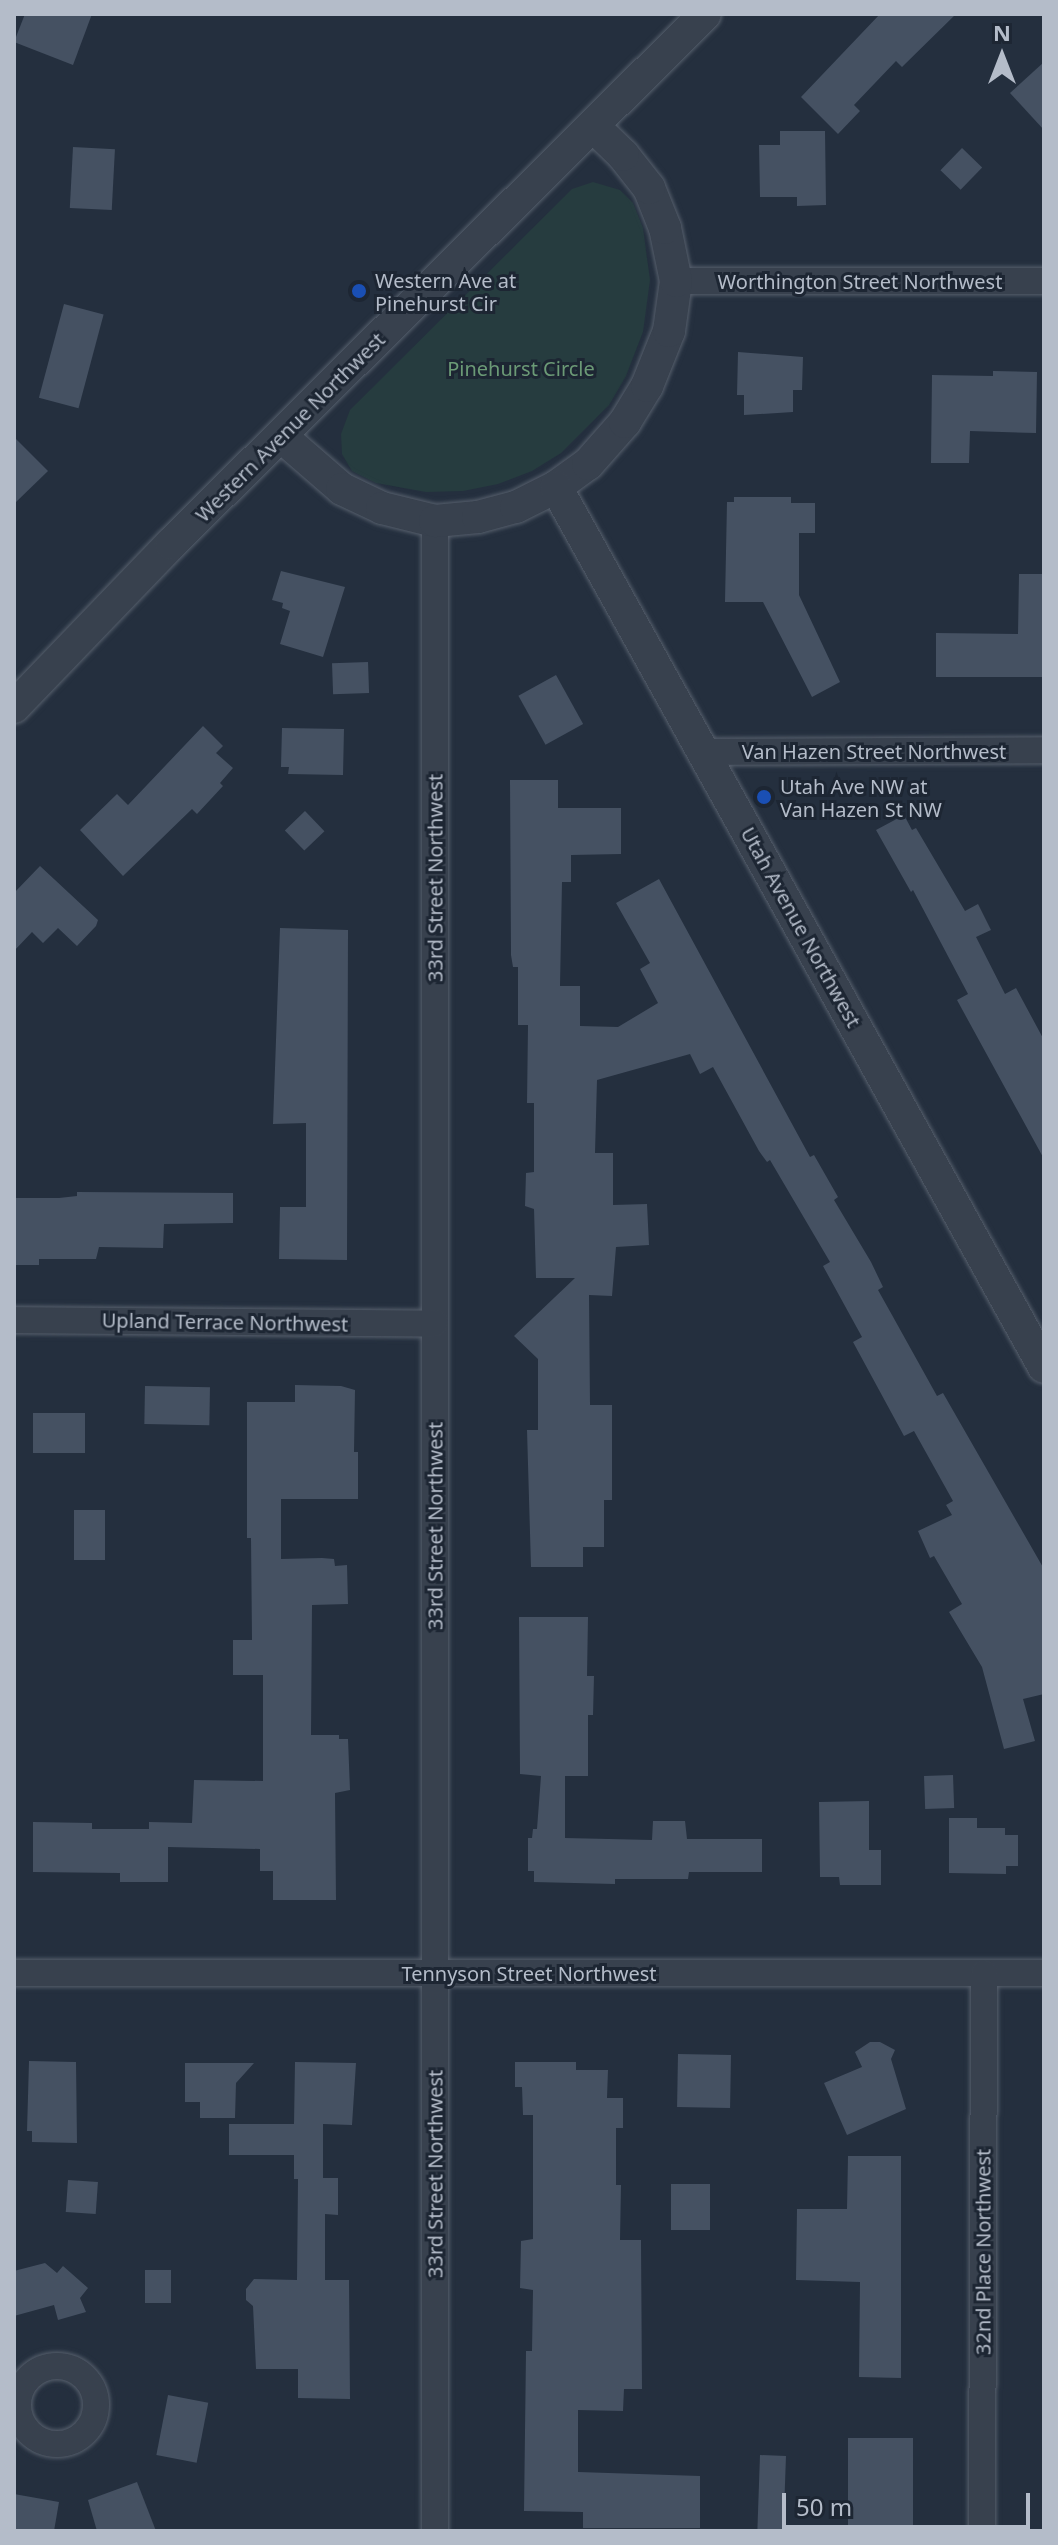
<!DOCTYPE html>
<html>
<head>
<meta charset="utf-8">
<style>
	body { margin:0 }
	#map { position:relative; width:1058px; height:2545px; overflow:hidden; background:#242f3e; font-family:"Noto Sans",sans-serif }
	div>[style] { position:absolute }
	.green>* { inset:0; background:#263c3f }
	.building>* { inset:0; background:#455162; transform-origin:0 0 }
	.roads { filter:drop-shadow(0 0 2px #565f6c) drop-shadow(0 0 2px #565f6c) }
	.minor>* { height:26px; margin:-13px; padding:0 13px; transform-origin:13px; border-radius:13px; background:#38414e }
	.minor>.ring { margin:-13px; padding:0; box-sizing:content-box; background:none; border:26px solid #38414e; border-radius:50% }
	.tertiary>* { height:32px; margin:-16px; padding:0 16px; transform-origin:16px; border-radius:16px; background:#38414e }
	.dots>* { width:22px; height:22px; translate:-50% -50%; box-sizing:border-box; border:4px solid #1d2633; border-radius:50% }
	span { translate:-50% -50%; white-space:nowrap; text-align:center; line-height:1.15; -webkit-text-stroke:6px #1d2633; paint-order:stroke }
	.poi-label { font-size:20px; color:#b4bcc9 }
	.left { translate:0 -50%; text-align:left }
	.street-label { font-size:20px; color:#b4bcc9 }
	.park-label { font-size:20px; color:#6b9a76 }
	.frame { position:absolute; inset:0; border:16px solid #b4bcc9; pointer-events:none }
	.north { position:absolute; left:962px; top:16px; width:80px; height:80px; -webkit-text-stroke:6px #1d2633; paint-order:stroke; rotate:0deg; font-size:22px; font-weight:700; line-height:32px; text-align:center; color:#b4bcc9 }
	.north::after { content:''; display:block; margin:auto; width:28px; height:36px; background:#b4bcc9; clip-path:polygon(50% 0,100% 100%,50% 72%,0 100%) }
	.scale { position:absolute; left:782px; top:2493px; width:248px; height:36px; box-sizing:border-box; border:4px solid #b4bcc9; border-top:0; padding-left:10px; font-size:24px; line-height:28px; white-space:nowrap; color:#b4bcc9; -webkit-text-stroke:6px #1d2633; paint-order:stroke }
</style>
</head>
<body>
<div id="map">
	<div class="green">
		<i style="clip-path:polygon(593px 182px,620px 190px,633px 203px,643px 228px,650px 280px,643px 332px,626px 376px,609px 405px,561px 453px,532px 471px,498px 484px,463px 491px,426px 492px,376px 483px,352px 471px,342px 454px,341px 434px,350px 410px,572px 189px)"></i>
	</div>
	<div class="building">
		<i style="clip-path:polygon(25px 14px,92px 14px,73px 65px,14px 42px)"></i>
		<i style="clip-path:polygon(880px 14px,956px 14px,902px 67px,896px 61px,854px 105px,860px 111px,838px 134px,801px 97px)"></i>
		<i style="clip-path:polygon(1044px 62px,1044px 130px,1010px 93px)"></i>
		<i style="clip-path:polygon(780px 131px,825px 131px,826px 205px,797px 206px,797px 197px,760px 197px,759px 145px,780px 145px)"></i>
		<i style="left:73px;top:147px;width:42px;height:61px;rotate:3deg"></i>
		<i style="left:962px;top:148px;width:28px;height:31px;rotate:44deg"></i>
		<i style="left:64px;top:304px;width:41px;height:97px;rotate:15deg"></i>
		<i style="clip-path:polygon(738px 352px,803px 357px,802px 390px,793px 390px,793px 412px,744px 415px,744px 395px,737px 395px)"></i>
		<i style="clip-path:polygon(993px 371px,1037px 372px,1036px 433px,970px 431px,969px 463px,931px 463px,932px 375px,993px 376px)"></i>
		<i style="clip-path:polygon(14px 437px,48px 471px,14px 504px)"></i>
		<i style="clip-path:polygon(734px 497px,791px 497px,791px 503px,815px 503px,815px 533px,799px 533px,799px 595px,840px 682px,812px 697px,763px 602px,725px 602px,727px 502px,734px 502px)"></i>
		<i style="clip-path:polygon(281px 571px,345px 587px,323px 657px,280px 644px,290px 611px,282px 608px,283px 603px,272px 600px)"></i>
		<i style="clip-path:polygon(1019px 574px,1044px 574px,1044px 677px,936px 677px,936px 633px,1018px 634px)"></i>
		<i style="left:368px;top:662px;width:31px;height:36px;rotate:88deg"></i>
		<i style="left:556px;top:675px;width:56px;height:43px;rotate:61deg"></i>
		<i style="clip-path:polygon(203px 726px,223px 746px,216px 753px,233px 768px,220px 783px,223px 786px,197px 814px,192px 809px,123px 876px,80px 830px,117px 794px,128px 805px)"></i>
		<i style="clip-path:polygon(282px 728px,344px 729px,343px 775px,288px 774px,289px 767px,281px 767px)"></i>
		<i style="clip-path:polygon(510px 780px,558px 780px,558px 808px,621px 808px,621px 854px,571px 855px,571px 882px,562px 882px,560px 986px,580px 986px,580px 1026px,618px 1027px,658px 1003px,640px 969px,650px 963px,616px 903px,659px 879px,810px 1157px,814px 1155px,838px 1197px,834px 1200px,871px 1262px,883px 1287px,878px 1290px,892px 1315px,937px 1396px,943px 1393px,1044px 1569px,1044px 1694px,1023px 1699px,1035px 1741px,1004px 1749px,982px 1667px,949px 1612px,962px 1604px,934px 1556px,930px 1558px,918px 1531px,952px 1515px,946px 1505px,953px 1501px,914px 1431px,904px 1436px,853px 1342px,862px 1337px,823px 1266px,830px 1262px,770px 1160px,767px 1162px,759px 1151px,713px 1067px,700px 1074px,690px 1054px,597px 1080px,595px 1153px,613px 1153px,613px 1205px,647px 1204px,649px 1245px,616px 1247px,612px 1296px,589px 1295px,590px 1405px,612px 1405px,612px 1500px,604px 1500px,604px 1547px,583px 1547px,583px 1567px,531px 1567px,527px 1430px,538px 1430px,538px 1359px,514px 1336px,575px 1278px,536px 1278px,534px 1209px,525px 1206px,526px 1173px,534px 1172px,534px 1103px,527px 1103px,528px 1025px,518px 1025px,518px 967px,513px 967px,511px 955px)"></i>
		<i style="left:305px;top:811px;width:28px;height:28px;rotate:46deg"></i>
		<i style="clip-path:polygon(904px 815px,912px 830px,916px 828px,965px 911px,978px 904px,991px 930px,976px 937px,1005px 994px,1016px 988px,1044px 1040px,1044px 1159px,957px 1000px,968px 994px,913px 890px,911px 892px,876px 830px)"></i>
		<i style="clip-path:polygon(40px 866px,98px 920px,96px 926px,77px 946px,58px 928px,43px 943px,32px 932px,14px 951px,14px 893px)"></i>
		<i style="clip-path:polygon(280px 928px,348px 930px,347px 1260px,279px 1259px,280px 1207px,306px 1207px,306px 1123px,273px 1124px)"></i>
		<i style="clip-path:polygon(77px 1192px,233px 1193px,233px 1223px,164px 1224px,163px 1248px,99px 1247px,96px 1259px,39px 1259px,39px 1265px,14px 1265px,16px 1198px,59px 1198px,77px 1196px)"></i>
		<i style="clip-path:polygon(295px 1385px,341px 1386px,355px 1390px,354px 1452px,358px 1452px,358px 1499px,281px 1499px,281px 1559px,322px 1558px,334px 1559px,335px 1566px,347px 1565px,348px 1604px,312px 1605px,311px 1735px,339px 1735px,339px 1739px,348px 1739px,350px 1790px,335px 1793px,336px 1900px,273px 1900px,273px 1871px,260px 1871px,260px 1849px,168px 1847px,168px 1882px,120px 1882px,120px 1873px,33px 1872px,33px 1822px,92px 1823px,92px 1829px,149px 1829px,149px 1822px,192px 1823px,194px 1780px,263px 1781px,263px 1675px,233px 1675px,233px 1640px,252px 1640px,251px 1538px,247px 1538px,247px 1402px,295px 1402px)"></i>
		<i style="left:145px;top:1386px;width:65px;height:38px;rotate:1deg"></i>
		<i style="left:33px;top:1413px;width:52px;height:40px"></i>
		<i style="left:74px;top:1510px;width:31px;height:50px"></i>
		<i style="clip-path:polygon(519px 1617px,588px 1617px,587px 1676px,594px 1676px,593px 1715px,588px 1715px,588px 1776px,565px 1776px,565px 1838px,652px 1840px,653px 1821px,685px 1821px,687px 1839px,762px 1839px,762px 1872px,689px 1872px,688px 1879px,615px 1879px,615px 1884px,534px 1882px,534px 1871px,528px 1871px,528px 1838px,532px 1838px,533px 1829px,537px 1829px,541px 1776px,520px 1774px)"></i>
		<i style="left:953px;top:1775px;width:33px;height:29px;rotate:88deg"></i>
		<i style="clip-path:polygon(869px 1801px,869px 1850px,881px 1850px,881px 1885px,840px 1885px,839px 1877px,820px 1877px,819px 1802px)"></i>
		<i style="clip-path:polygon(949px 1818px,977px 1818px,977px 1828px,1005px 1828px,1005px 1835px,1018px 1835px,1018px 1866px,1006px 1866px,1006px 1874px,949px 1873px)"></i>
		<i style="clip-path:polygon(870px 2042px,880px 2042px,895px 2050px,891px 2059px,906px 2109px,847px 2135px,824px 2083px,862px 2067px,855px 2052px)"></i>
		<i style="left:678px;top:2054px;width:53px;height:53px;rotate:1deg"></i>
		<i style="clip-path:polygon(29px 2061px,76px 2062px,77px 2143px,32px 2142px,32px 2131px,27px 2131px)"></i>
		<i style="clip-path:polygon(295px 2062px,356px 2063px,352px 2125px,323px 2124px,323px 2178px,338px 2178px,338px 2215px,325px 2214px,325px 2280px,349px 2280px,350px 2399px,298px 2398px,298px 2369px,256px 2369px,253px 2306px,246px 2300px,246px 2289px,254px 2279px,297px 2280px,298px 2179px,294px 2179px,294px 2155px,229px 2155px,229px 2124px,294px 2124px)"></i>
		<i style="clip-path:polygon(515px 2062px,576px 2062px,576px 2070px,608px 2070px,607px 2098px,623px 2098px,623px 2128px,616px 2128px,616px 2185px,621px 2185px,620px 2240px,641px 2240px,642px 2389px,624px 2389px,623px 2411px,578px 2410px,578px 2472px,700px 2476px,700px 2528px,583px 2528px,583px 2512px,524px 2511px,526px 2351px,532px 2351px,533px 2290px,520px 2288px,521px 2241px,533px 2239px,533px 2115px,523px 2115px,522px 2087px,515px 2087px)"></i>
		<i style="clip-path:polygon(185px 2063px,254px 2063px,236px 2083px,235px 2118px,200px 2118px,200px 2102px,185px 2102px)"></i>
		<i style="clip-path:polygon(848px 2156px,901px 2156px,901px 2378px,859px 2377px,860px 2282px,796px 2280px,797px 2209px,847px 2209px)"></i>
		<i style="left:68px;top:2180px;width:30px;height:32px;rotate:4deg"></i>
		<i style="left:671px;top:2184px;width:39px;height:46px"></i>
		<i style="clip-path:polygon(45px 2263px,57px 2273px,63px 2266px,88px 2288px,80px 2298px,86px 2312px,58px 2320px,54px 2305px,14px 2316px,14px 2271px)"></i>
		<i style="left:145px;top:2270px;width:26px;height:33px"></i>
		<i style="left:168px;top:2395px;width:41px;height:61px;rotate:11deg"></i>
		<i style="left:913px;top:2438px;width:93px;height:65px;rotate:90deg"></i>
		<i style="left:760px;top:2455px;width:26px;height:76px;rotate:2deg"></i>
		<i style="clip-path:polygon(137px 2482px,156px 2531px,97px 2531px,88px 2500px)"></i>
		<i style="clip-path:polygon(14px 2494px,59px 2502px,54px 2531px,14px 2531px)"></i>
	</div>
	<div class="roads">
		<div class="minor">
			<i style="left:676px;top:281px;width:368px"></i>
			<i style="left:435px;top:521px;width:2010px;rotate:90deg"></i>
			<i style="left:704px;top:752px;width:340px;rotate:-0.3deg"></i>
			<i style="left:14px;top:1320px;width:421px;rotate:0.5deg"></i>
			<i style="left:14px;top:1973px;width:1030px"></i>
			<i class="ring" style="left:18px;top:2366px;width:52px;height:52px"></i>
			<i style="left:982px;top:2531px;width:558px;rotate:-89.79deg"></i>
		</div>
		<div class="tertiary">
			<i style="left:282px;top:437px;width:79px;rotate:40.9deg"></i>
			<i style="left:342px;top:489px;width:44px;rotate:25.4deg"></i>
			<i style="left:382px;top:508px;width:55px;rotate:13.8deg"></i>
			<i style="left:435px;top:521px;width:43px;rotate:-5.3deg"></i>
			<i style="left:478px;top:517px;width:39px;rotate:-15deg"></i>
			<i style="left:516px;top:507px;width:45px;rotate:-26.6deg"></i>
			<i style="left:556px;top:487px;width:39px;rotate:-36deg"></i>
			<i style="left:588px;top:464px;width:56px;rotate:-48.6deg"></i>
			<i style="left:625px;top:422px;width:42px;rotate:-58.6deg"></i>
			<i style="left:647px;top:386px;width:59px;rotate:-68.2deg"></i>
			<i style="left:669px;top:331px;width:50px;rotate:-82deg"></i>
			<i style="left:676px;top:281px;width:54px;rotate:-101.7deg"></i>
			<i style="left:665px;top:228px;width:43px;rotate:-111.8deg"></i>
			<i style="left:649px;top:188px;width:42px;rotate:-128.2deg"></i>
			<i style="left:623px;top:155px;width:42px;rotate:-136deg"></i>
			<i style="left:556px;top:487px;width:1006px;rotate:60.99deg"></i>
			<i style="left:14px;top:707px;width:226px;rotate:-46.1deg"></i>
			<i style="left:171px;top:544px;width:752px;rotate:-44.78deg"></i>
		</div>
	</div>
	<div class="dots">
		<i style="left:359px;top:291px;background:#1a4fb4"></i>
		<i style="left:764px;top:797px;background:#1a4fb4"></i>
	</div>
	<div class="poi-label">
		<span class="left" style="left:375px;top:292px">Western Ave at<br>Pinehurst Cir</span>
		<span class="left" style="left:780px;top:798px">Utah Ave NW at<br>Van Hazen St NW</span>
	</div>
	<div class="street-label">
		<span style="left:860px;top:281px">Worthington Street Northwest</span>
		<span style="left:290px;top:427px;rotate:-45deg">Western Avenue Northwest</span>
		<span style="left:874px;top:751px">Van Hazen Street Northwest</span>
		<span style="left:435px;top:878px;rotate:-90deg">33rd Street Northwest</span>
		<span style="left:801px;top:927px;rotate:61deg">Utah Avenue Northwest</span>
		<span style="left:225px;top:1322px;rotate:1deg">Upland Terrace Northwest</span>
		<span style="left:435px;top:1526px;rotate:-90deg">33rd Street Northwest</span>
		<span style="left:529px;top:1973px">Tennyson Street Northwest</span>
		<span style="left:435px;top:2174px;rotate:-90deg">33rd Street Northwest</span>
		<span style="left:983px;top:2252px;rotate:-90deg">32nd Place Northwest</span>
	</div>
	<div class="park-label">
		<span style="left:521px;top:368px">Pinehurst Circle</span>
	</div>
	<div class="frame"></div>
	<div class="north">N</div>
	<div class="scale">50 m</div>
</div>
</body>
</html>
